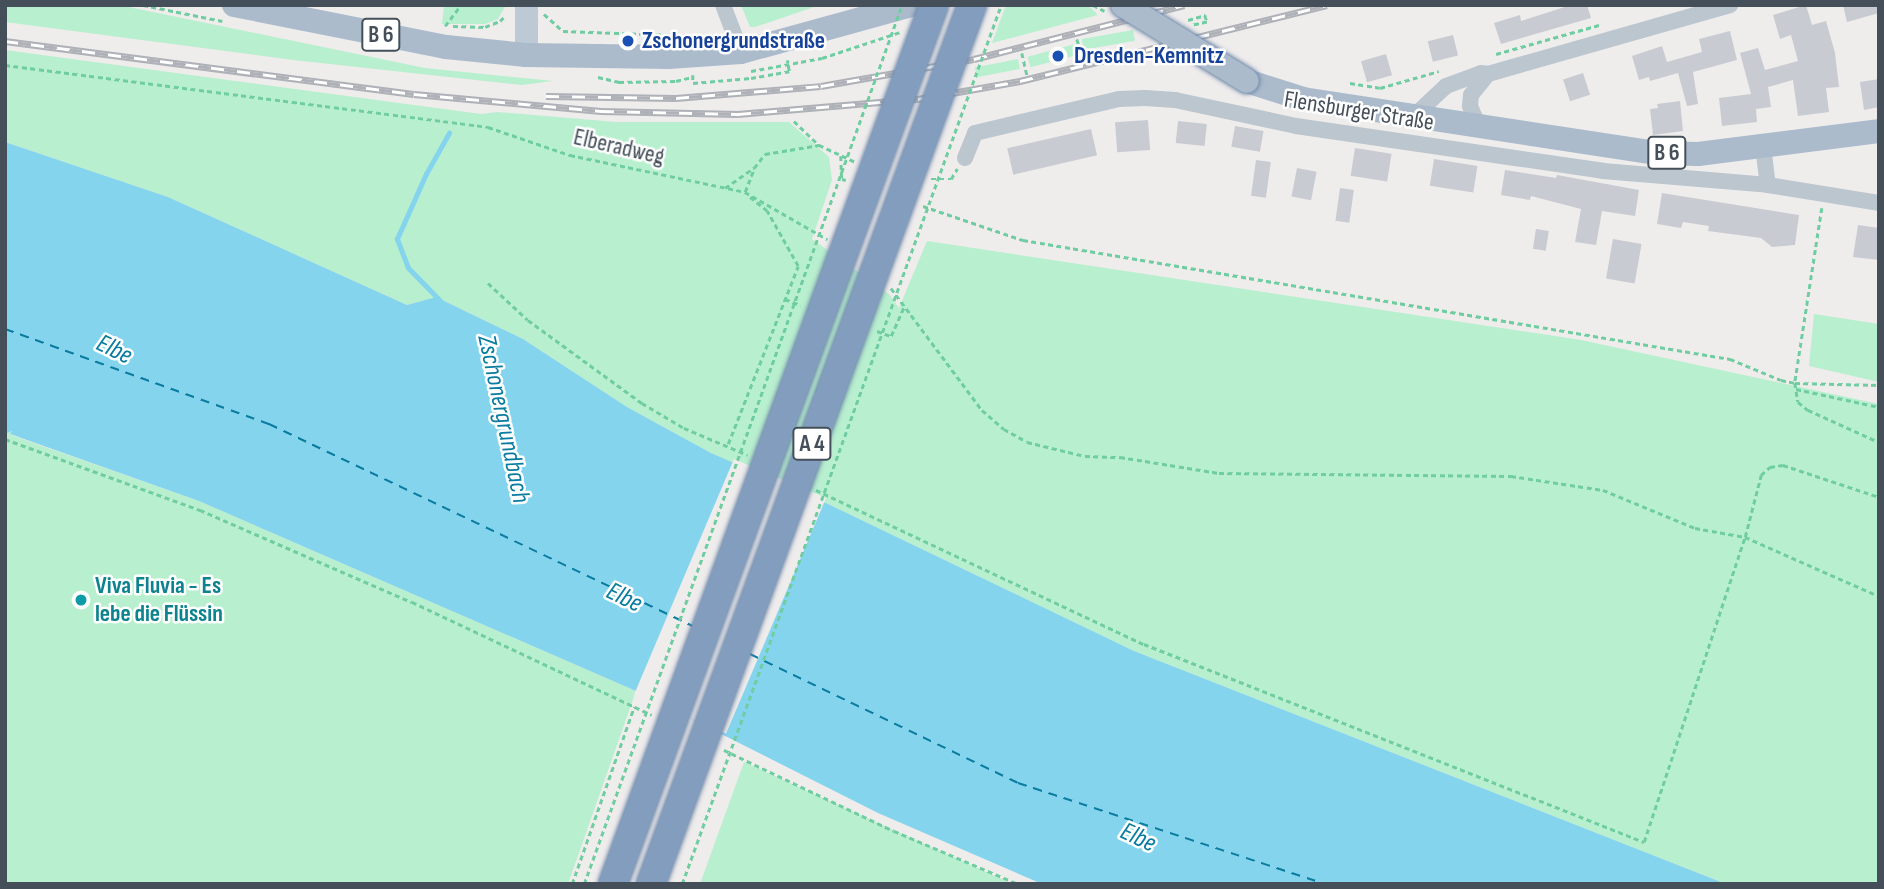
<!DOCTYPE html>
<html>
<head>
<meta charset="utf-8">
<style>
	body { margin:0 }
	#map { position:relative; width:1884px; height:889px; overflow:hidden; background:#efecec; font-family:"Sofia Sans Condensed",sans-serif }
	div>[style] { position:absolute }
	.green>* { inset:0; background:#b8efcf; transform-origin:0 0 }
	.water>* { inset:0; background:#84d4ed }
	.pier>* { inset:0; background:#efecec; transform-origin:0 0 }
	.stream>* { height:4.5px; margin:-2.25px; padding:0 2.25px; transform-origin:2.25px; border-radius:2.25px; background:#84d4ed }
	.ferry>* { height:2px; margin-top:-1px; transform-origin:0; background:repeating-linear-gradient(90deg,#097ca0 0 9px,transparent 0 16px) }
	.building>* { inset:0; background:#c9cbd2; transform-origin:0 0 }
	.path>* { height:2.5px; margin-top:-1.25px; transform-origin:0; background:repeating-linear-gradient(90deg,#70cda2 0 5px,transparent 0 8.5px) }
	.street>* { height:16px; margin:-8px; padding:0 8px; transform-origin:8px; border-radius:8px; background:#bcc6cf }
	.secondary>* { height:23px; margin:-11.5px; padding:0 11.5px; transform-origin:11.5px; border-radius:11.5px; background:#bec9d6 }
	.primary>* { height:24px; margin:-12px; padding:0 12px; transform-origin:12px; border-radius:12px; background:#abbbcc }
	.rail>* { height:7px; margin-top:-3.5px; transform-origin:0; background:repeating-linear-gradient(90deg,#fff 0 13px,#aeb1b7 0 26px); box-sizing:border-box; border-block:2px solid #aeb1b7 }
	.path-bridge>* { height:2.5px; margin-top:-1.25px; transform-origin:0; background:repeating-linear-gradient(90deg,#70cda2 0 5px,transparent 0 8.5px) }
	.bridges { filter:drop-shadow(0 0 2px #6e88a9) drop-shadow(0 0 2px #6e88a9) }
	.primary-bridge>* { height:24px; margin:-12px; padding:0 12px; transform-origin:12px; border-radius:12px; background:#abbbcc }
	.highway-bridge>* { height:28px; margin:-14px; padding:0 14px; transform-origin:14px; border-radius:14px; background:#829dbd }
	.dots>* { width:19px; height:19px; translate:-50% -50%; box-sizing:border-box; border:4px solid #fff; border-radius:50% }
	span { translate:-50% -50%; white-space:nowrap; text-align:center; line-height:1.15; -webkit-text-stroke:5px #fff; paint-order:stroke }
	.shield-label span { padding:2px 5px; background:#fff; border:2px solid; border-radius:5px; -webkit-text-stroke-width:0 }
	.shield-label { font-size:23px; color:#444f5a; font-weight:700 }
	.transit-label { font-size:24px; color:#164399; font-weight:700 }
	.left { translate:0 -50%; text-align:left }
	.street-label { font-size:24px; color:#444f5a }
	.culture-label { font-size:24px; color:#0d838f; font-weight:700 }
	.water-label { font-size:26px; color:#097ca0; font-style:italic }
	.frame { position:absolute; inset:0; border:7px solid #444f5a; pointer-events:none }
</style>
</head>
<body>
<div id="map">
	<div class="green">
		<i style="clip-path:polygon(5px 5px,119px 5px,425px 68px,553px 81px,522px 85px,293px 60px,5px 22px)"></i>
		<i style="clip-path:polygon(444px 5px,506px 5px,498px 19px,485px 24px,442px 24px)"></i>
		<i style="clip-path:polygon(741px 5px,820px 5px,755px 27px,750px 27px)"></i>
		<i style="clip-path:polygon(1006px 5px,1090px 7px,1098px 15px,992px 43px)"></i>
		<i style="left:1133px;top:30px;width:11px;height:52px;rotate:80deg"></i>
		<i style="left:1075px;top:44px;width:11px;height:49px;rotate:75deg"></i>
		<i style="clip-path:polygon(5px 50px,481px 114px,498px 112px,616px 122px,789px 122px,829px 157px,832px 180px,812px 239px,890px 295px,899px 308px,927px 241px,1581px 340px,1879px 404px,1879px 884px,1726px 884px,1134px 651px,828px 504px,711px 453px,627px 407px,523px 339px,436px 297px,407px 305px,168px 197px,5px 142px)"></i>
		<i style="left:1018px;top:59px;width:10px;height:44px;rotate:79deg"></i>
		<i style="clip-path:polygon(1814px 314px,1879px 324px,1879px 382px,1809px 366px)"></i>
		<i style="clip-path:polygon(11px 431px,11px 435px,199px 501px,636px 691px,568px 884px,5px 884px,5px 434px)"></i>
		<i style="clip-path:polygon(744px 762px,1013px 884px,700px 884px)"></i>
	</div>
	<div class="water">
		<i style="clip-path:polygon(5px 142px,168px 197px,407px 305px,436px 297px,523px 339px,627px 407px,711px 453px,828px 504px,1134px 651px,1726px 884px,1042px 884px,878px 813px,636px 691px,199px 501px,10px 434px,12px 431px,5px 434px)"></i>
	</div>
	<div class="pier">
		<i style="left:734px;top:459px;width:100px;height:256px;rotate:23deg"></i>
	</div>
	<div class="stream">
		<i style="left:440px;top:301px;width:46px;rotate:-134.1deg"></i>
		<i style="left:408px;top:268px;width:31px;rotate:-111deg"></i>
		<i style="left:397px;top:239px;width:71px;rotate:-66deg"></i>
		<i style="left:426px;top:174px;width:47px;rotate:-60.7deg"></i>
	</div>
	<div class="ferry">
		<i style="left:5px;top:329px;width:281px;rotate:19.8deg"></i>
		<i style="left:269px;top:424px;width:471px;rotate:25.5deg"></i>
		<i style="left:750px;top:654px;width:297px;rotate:25.7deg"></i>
		<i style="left:1018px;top:783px;width:324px;rotate:18.2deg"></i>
	</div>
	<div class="building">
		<i style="clip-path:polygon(1571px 5px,1587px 5px,1591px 18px,1501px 44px,1494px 23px,1520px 15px,1521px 21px)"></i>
		<i style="clip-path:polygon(1806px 5px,1812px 25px,1826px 21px,1835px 53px,1839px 87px,1826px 88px,1829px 112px,1798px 116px,1793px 80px,1768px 87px,1771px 107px,1756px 109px,1757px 122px,1722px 126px,1719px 98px,1751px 94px,1740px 53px,1758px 48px,1765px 70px,1798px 61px,1791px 35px,1780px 39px,1773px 15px)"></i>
		<i style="clip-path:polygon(1843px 5px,1879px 5px,1879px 13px,1847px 22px)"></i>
		<i style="clip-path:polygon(1730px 31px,1737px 60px,1693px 72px,1698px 104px,1687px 106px,1678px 73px,1650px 81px,1649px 77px,1639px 80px,1632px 56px,1662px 46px,1667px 62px,1702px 52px,1699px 39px)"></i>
		<i style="left:1453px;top:35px;width:21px;height:26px;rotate:76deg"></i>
		<i style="left:1386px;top:54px;width:22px;height:26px;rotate:74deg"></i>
		<i style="left:1583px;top:73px;width:23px;height:21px;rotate:72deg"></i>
		<i style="clip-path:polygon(1879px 79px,1879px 107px,1864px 110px,1860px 82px)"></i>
		<i style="clip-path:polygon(1680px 101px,1683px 131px,1653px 135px,1650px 109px,1658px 108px,1657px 104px)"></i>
		<i style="left:1148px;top:120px;width:30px;height:33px;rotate:86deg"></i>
		<i style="left:1178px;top:121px;width:29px;height:22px;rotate:6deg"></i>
		<i style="left:1235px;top:126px;width:29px;height:21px;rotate:10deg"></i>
		<i style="left:1091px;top:129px;width:27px;height:86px;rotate:77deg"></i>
		<i style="left:1355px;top:148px;width:37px;height:28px;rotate:9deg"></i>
		<i style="left:1434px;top:159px;width:44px;height:27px;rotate:9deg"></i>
		<i style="left:1256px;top:160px;width:15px;height:36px;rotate:8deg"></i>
		<i style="left:1297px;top:168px;width:20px;height:29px;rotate:11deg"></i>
		<i style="clip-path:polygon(1505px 170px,1556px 178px,1557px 175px,1639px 190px,1635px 216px,1602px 211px,1596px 245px,1575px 242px,1581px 209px,1531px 196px,1530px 200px,1501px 195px)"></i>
		<i style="left:1340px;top:188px;width:14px;height:33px;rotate:8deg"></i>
		<i style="clip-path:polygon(1662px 193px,1799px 215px,1795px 245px,1772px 247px,1761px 238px,1708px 231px,1709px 226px,1683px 222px,1681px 228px,1657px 224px)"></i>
		<i style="clip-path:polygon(1858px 225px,1879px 228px,1879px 260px,1853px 257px)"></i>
		<i style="left:1536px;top:229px;width:13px;height:20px;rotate:9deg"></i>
		<i style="left:1613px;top:239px;width:29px;height:40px;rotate:10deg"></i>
	</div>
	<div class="path">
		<i style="left:143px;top:5px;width:81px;rotate:11.4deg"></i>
		<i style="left:1093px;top:5px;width:13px;rotate:27deg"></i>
		<i style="left:544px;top:14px;width:25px;rotate:42deg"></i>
		<i style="left:563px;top:31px;width:110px;rotate:2.1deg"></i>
		<i style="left:1188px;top:20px;width:18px;rotate:-16deg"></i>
		<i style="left:1205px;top:15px;width:7px;rotate:74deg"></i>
		<i style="left:1207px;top:22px;width:14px;rotate:168deg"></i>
		<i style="left:445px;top:26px;width:26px;rotate:-53deg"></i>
		<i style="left:453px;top:26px;width:32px;rotate:2deg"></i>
		<i style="left:485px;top:27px;width:16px;rotate:-22deg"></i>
		<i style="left:500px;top:21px;width:8px;rotate:-45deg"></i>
		<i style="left:1077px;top:39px;width:24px;rotate:73deg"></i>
		<i style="left:1022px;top:53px;width:23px;rotate:77deg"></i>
		<i style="left:1496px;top:54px;width:107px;rotate:-15.7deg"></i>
		<i style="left:5px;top:65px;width:487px;rotate:7.3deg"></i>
		<i style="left:488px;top:127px;width:87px;rotate:18.9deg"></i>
		<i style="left:570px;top:155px;width:179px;rotate:11.9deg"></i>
		<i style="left:745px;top:192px;width:95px;rotate:29.8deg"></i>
		<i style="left:751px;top:71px;width:72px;rotate:-10.4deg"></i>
		<i style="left:822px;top:58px;width:82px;rotate:-18.4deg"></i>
		<i style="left:693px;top:75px;width:8px;rotate:90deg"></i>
		<i style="left:693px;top:83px;width:58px;rotate:-4.9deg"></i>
		<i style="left:751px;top:78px;width:39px;rotate:-10deg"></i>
		<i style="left:789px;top:71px;width:11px;rotate:-100deg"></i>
		<i style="left:598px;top:77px;width:22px;rotate:13deg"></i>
		<i style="left:619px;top:82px;width:57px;rotate:-1deg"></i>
		<i style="left:676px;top:81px;width:16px;rotate:-14deg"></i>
		<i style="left:1350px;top:83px;width:30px;rotate:9deg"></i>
		<i style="left:1380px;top:88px;width:61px;rotate:-16.1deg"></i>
		<i style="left:794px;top:121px;width:35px;rotate:44deg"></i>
		<i style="left:819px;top:145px;width:40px;rotate:25deg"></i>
		<i style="left:841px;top:156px;width:23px;rotate:88deg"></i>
		<i style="left:842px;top:179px;width:4px;rotate:14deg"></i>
		<i style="left:931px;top:179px;width:20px"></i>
		<i style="left:951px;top:179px;width:12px;rotate:-59deg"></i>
		<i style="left:725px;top:188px;width:35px;rotate:-35deg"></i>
		<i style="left:745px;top:192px;width:26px;rotate:-69deg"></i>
		<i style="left:754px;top:168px;width:18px;rotate:-52deg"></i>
		<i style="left:765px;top:154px;width:55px;rotate:-9.5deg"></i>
		<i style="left:923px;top:206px;width:106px;rotate:18.8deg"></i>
		<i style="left:1023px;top:240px;width:717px;rotate:9.55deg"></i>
		<i style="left:1730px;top:359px;width:55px;rotate:22.4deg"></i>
		<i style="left:1781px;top:380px;width:14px;rotate:12deg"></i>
		<i style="left:1795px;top:383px;width:84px;rotate:1.4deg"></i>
		<i style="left:1822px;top:208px;width:177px;rotate:98.8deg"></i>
		<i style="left:1795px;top:383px;width:19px;rotate:81deg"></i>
		<i style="left:1798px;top:402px;width:13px;rotate:39deg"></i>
		<i style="left:1808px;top:410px;width:78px;rotate:24.3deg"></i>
		<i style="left:488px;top:283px;width:54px;rotate:42.8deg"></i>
		<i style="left:528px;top:320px;width:141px;rotate:36.1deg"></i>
		<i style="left:642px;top:403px;width:49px;rotate:30.8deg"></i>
		<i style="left:684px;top:428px;width:69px;rotate:22.9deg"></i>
		<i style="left:891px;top:288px;width:152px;rotate:53.3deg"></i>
		<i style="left:982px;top:410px;width:29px;rotate:41deg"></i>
		<i style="left:1004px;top:429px;width:26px;rotate:29deg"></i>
		<i style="left:1027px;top:442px;width:60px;rotate:13.6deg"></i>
		<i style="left:1085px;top:456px;width:35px;rotate:2deg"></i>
		<i style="left:1120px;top:457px;width:100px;rotate:9.2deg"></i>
		<i style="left:1219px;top:473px;width:292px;rotate:0.6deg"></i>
		<i style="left:1511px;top:476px;width:93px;rotate:8.7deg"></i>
		<i style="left:1603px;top:490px;width:100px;rotate:22.4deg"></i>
		<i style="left:1695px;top:528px;width:51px;rotate:10.2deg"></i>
		<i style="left:1745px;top:537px;width:146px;rotate:23.8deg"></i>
		<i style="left:785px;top:299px;width:17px;rotate:21deg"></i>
		<i style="left:877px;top:331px;width:15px;rotate:20deg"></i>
		<i style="left:891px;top:336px;width:34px;rotate:-66deg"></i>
		<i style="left:1796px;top:389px;width:85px;rotate:12.2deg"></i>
		<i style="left:5px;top:439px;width:208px;rotate:20deg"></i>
		<i style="left:200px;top:510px;width:231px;rotate:23.5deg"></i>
		<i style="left:412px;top:602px;width:265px;rotate:25.2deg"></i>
		<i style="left:728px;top:444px;width:191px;rotate:-68.5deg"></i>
		<i style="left:798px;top:266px;width:63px;rotate:-119.4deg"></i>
		<i style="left:767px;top:211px;width:22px;rotate:-141deg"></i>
		<i style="left:816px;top:490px;width:362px;rotate:25.2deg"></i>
		<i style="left:1144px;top:644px;width:538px;rotate:21.6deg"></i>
		<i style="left:1644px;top:842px;width:321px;rotate:-71.7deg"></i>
		<i style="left:1745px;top:537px;width:64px;rotate:-75.5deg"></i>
		<i style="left:1761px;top:475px;width:12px;rotate:-42deg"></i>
		<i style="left:1770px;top:467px;width:13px;rotate:-9deg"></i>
		<i style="left:1783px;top:465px;width:101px;rotate:18.4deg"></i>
		<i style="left:724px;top:750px;width:188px;rotate:25.5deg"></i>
		<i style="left:894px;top:831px;width:135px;rotate:23.1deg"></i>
		<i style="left:572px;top:884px;width:188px;rotate:-70.7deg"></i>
	</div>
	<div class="street">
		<i style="left:723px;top:5px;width:50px;rotate:69deg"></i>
		<i style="left:1415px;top:115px;width:42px;rotate:-43.1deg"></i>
		<i style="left:1446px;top:86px;width:37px;rotate:-20deg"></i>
		<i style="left:1481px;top:73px;width:7px;rotate:8deg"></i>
		<i style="left:1488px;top:74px;width:252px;rotate:-15.9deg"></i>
		<i style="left:1478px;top:125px;width:21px;rotate:-113deg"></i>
		<i style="left:1470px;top:106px;width:11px;rotate:-85deg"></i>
		<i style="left:1471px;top:95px;width:27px;rotate:-51deg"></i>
		<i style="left:1763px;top:146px;width:39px;rotate:83deg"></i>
		<i style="left:965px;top:158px;width:27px;rotate:-68deg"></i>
		<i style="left:975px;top:133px;width:148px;rotate:-13.3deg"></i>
		<i style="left:1119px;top:99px;width:26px;rotate:-2deg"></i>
		<i style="left:1145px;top:98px;width:30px;rotate:4deg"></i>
		<i style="left:1175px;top:100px;width:124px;rotate:12.1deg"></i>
		<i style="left:1296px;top:126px;width:310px;rotate:8.3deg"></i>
		<i style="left:1603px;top:171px;width:166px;rotate:4.8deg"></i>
		<i style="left:1768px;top:185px;width:112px;rotate:9.2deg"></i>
	</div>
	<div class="secondary">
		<i style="left:526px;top:55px;width:50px;rotate:-90deg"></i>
	</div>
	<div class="primary">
		<i style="left:234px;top:5px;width:216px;rotate:11.2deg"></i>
		<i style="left:446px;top:47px;width:80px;rotate:5.7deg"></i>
		<i style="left:526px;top:55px;width:143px;rotate:0.8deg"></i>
		<i style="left:669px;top:57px;width:72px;rotate:-4deg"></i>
		<i style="left:741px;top:52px;width:177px;rotate:-15.4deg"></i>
		<i style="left:1247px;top:81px;width:59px;rotate:17.8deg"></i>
		<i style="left:1303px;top:99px;width:358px;rotate:8.7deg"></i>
		<i style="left:1657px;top:153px;width:41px;rotate:1.4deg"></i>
		<i style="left:1698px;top:154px;width:182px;rotate:-7.2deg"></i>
	</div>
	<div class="rail">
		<i style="left:5px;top:41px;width:412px;rotate:7.4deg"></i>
		<i style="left:414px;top:94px;width:188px;rotate:5.2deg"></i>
		<i style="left:601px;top:111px;width:137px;rotate:1.3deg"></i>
		<i style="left:738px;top:114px;width:181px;rotate:-4.8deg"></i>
		<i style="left:918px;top:99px;width:104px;rotate:-10deg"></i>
		<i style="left:1020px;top:81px;width:316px;rotate:-13.9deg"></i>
		<i style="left:546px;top:96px;width:130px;rotate:0.9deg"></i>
		<i style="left:676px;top:98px;width:145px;rotate:-4.7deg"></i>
		<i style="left:821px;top:86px;width:155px;rotate:-10deg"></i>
		<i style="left:974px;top:59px;width:217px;rotate:-14.4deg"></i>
	</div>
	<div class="path-bridge">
		<i style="left:584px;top:884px;width:935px;rotate:-70.11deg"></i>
		<i style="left:682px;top:884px;width:935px;rotate:-70.05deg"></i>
	</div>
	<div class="bridges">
		<div class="primary-bridge">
			<i style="left:1123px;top:5px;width:145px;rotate:31.5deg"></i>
		</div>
		<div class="highway-bridge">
			<i style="left:613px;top:884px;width:936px;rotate:-69.94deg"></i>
			<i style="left:651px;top:884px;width:936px;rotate:-69.94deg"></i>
		</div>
	</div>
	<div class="dots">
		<i style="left:628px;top:41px;background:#1a4fb4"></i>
		<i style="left:1058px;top:56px;background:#1a4fb4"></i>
		<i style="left:81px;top:600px;background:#0f9aa8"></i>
	</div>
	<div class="shield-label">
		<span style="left:381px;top:35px">B 6</span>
		<span style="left:1667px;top:153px">B 6</span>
		<span style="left:812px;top:444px">A 4</span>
	</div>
	<div class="transit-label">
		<span class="left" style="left:642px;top:41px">Zschonergrundstraße</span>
		<span class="left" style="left:1074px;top:56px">Dresden-Kemnitz</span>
	</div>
	<div class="street-label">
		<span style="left:1359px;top:111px;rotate:9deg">Flensburger Straße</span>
		<span style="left:619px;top:147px;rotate:13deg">Elberadweg</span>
	</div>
	<div class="culture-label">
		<span class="left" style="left:95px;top:600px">Viva Fluvia - Es<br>lebe die Flüssin</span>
	</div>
	<div class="water-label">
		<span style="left:114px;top:350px;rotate:26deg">Elbe</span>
		<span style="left:503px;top:419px;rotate:78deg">Zschonergrundbach</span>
		<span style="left:624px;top:598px;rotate:26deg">Elbe</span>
		<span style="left:1138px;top:838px;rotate:25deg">Elbe</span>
	</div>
	<div class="frame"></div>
</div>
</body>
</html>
